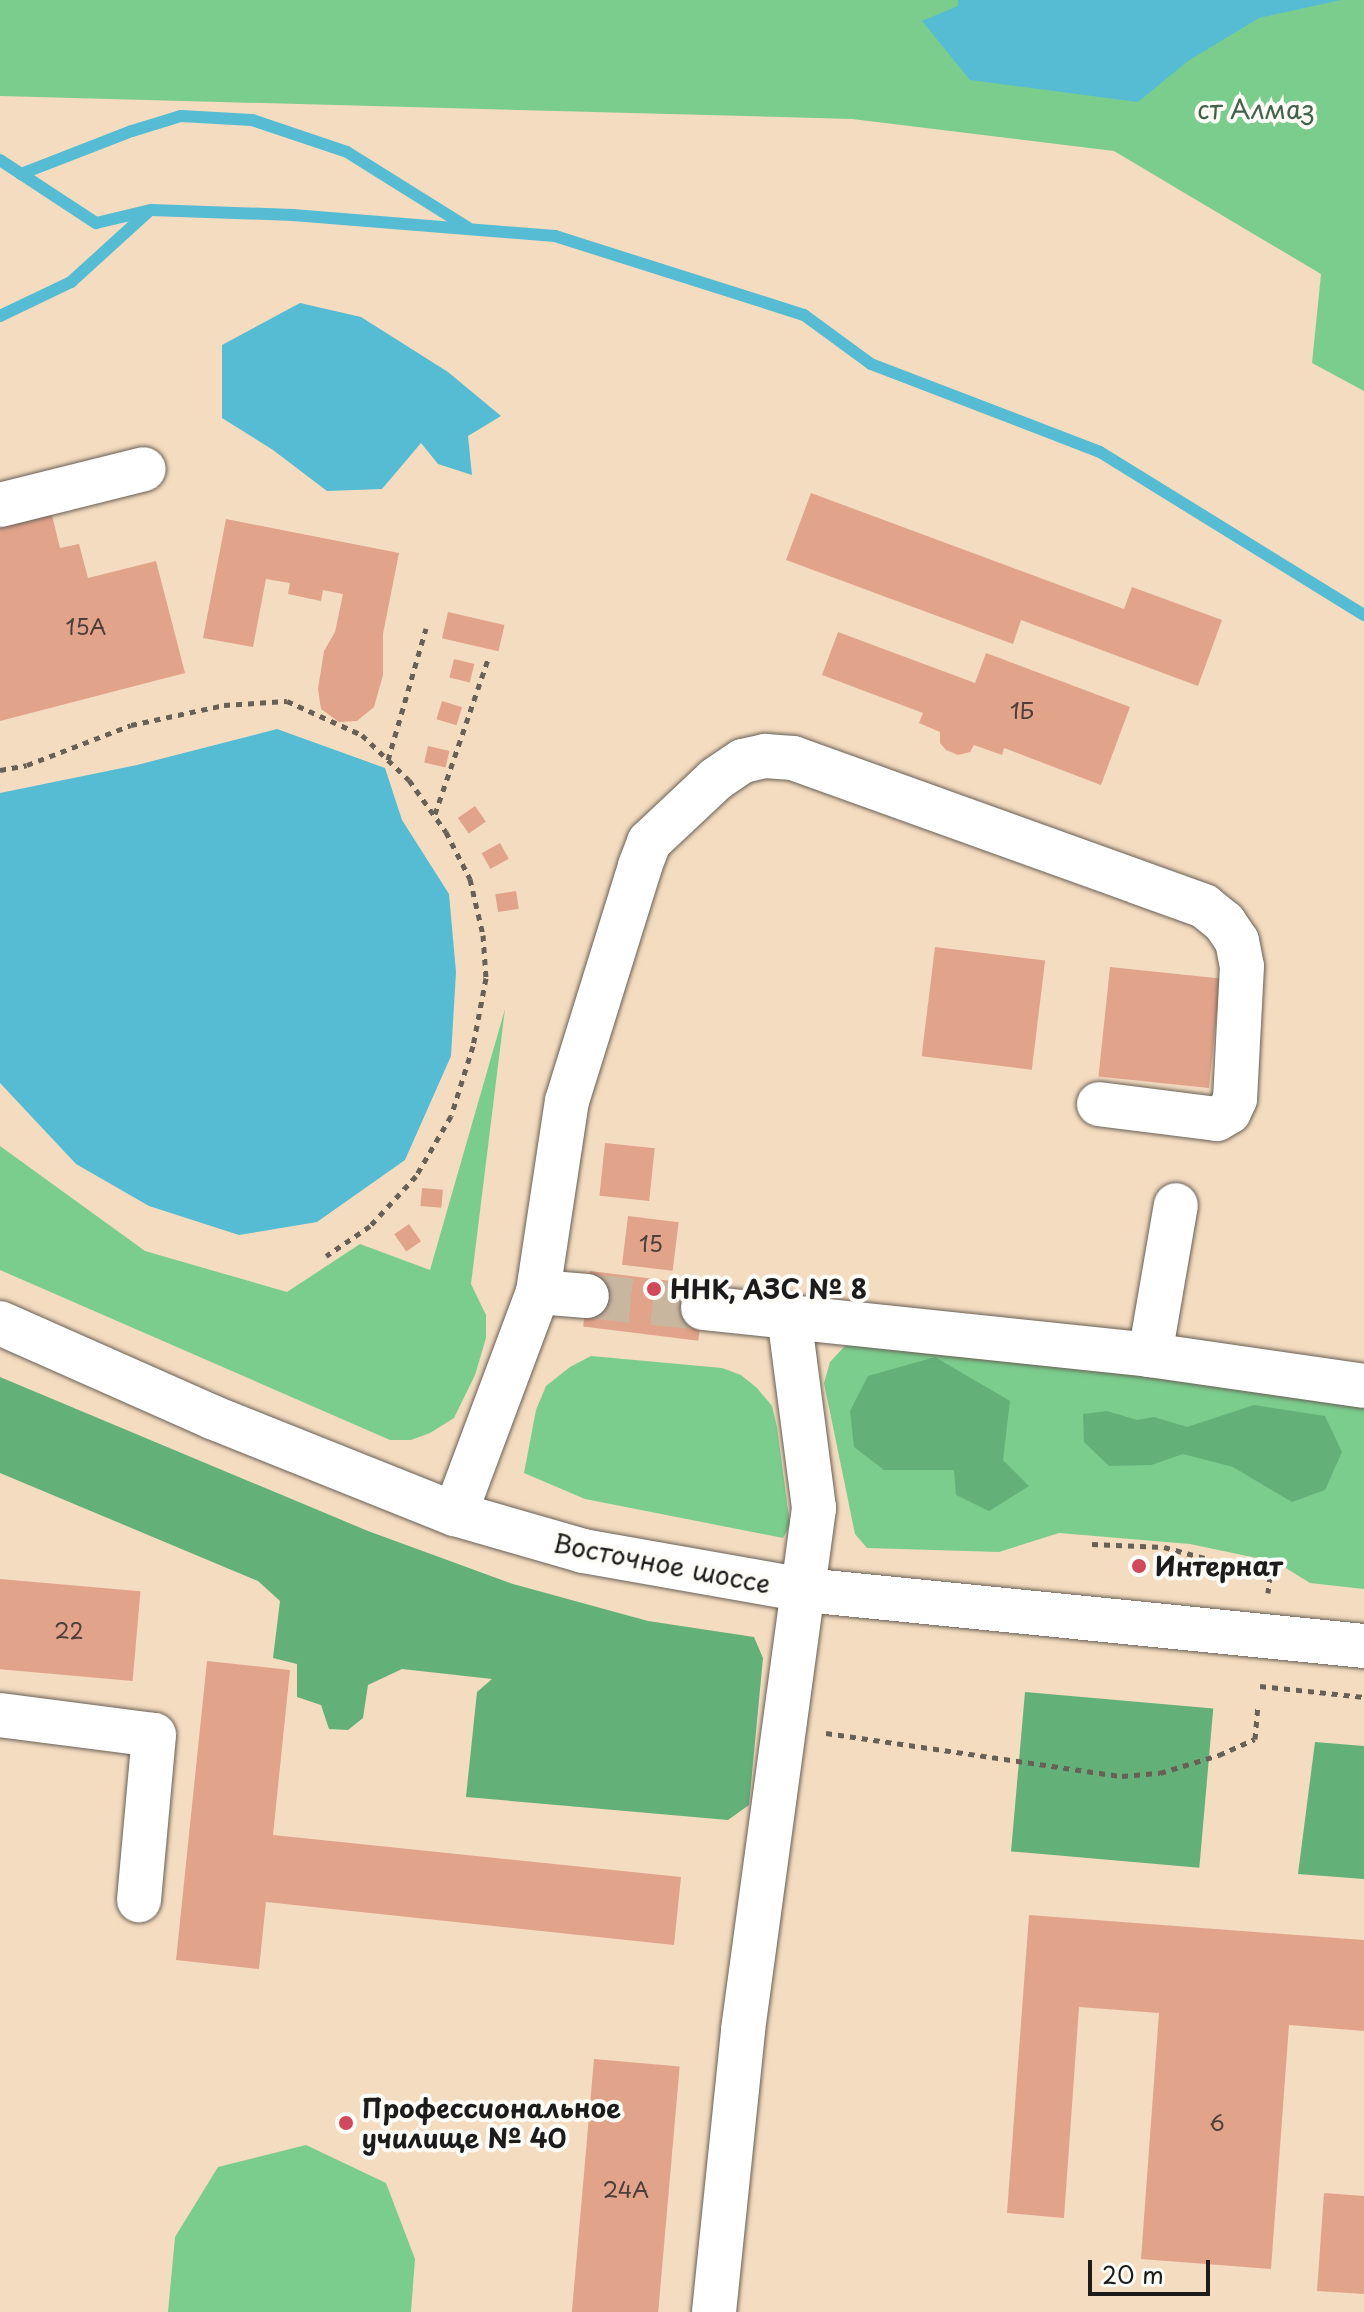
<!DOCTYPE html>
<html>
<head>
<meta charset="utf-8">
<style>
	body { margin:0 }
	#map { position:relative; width:1364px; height:2312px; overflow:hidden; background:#f4dcc0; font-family:"Playpen Sans",sans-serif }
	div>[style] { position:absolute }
	.green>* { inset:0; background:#7bcd8e }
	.forest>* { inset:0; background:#64b079; transform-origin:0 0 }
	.water>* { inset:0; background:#55bcd3 }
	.stream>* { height:12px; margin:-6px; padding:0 6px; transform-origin:6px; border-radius:6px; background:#55bcd3 }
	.building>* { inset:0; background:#e2a38b; transform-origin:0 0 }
	.minor-tunnel>* { height:44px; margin-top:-22px; transform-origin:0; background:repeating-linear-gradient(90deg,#c9b69f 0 44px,transparent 0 66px) }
	.path>* { height:5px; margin-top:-2.5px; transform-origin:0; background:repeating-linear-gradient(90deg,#685f55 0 6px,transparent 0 12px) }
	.roads { filter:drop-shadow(0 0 2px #685f55) drop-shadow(0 0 2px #685f55) }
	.minor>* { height:44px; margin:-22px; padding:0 22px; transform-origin:22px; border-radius:22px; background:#fff }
	.major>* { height:44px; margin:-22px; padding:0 22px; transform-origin:22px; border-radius:22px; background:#fff }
	.dots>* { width:22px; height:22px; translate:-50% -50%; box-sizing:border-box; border:4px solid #fdfcf7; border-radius:50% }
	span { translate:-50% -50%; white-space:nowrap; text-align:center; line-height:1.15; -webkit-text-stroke:8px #fdfcf7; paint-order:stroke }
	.number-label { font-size:22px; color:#4e3e38 }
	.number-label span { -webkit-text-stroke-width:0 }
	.park-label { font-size:26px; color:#42634a }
	.poi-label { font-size:26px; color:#1c1c1c; font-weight:700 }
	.left { translate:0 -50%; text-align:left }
	.street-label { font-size:26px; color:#1c1c1c }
	.scale { position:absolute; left:1088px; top:2260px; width:122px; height:36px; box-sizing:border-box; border:4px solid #1c1c1c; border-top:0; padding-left:10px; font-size:24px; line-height:28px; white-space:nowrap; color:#1c1c1c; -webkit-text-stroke:6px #fdfcf7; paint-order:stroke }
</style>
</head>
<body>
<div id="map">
	<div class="green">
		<i style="clip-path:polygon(0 0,1364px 0,1364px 391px,1312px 363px,1321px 274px,1114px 151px,852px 119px,0 96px)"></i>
		<i style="clip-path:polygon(505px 1009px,471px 1284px,486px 1315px,486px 1338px,475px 1375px,454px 1418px,430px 1433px,411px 1440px,390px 1440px,0 1270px,0 1146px,145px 1251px,287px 1292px,360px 1244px,430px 1270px)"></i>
		<i style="clip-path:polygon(880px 1339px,1364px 1406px,1364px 1589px,1310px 1583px,1276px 1562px,1190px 1544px,1059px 1533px,999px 1552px,867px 1548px,855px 1534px,824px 1383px,830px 1362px,844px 1347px,860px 1340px)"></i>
		<i style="clip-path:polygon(591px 1356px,722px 1368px,741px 1375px,757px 1388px,772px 1406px,777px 1427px,790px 1525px,783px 1538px,585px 1499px,524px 1473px,536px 1410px,546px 1386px,570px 1367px)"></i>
		<i style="clip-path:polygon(306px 2145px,386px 2183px,415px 2259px,411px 2312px,168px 2312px,175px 2237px,218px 2167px)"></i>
	</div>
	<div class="forest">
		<i style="clip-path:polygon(935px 1357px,1010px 1401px,1003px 1460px,1029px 1486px,989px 1511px,956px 1495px,954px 1470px,884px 1470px,854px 1447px,850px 1411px,868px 1376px)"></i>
		<i style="clip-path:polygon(0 1377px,368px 1531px,513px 1584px,648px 1621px,754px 1637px,763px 1658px,749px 1805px,728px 1820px,466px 1797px,477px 1692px,492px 1679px,402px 1669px,368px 1685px,363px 1718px,348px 1730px,329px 1729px,321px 1705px,297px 1697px,297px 1664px,273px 1658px,280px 1601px,258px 1581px,0 1473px)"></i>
		<i style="clip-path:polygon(1254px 1405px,1325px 1416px,1342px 1452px,1325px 1490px,1292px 1502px,1233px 1467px,1183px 1454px,1151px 1465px,1109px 1466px,1084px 1442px,1083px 1414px,1107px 1411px,1137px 1420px,1154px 1417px,1187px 1427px)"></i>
		<i style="left:1025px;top:1692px;width:189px;height:160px;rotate:5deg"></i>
		<i style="clip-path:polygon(1315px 1742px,1364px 1746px,1364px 1879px,1298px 1874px)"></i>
	</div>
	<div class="water">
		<i style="clip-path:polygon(958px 0,1341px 0,1259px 18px,1188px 61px,1138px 102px,970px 80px,922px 21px,958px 6px)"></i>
		<i style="clip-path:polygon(300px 303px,361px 317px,448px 372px,501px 416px,468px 436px,472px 475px,438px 464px,421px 443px,382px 489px,327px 491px,273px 450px,222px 418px,222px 345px)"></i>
		<i style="clip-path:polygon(277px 729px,385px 768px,402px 820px,449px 894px,456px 972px,451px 1056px,405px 1160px,317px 1222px,239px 1235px,149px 1206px,76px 1164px,0 1083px,0 793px,137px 765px)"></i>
	</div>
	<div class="stream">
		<i style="left:0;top:160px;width:115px;rotate:33.3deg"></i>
		<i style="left:96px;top:223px;width:57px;rotate:-13.3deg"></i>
		<i style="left:151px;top:210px;width:142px;rotate:2deg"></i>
		<i style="left:293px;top:215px;width:263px;rotate:4.6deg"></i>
		<i style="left:555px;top:236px;width:261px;rotate:17.6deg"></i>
		<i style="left:804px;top:315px;width:83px;rotate:36.2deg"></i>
		<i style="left:871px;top:364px;width:245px;rotate:21deg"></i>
		<i style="left:1100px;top:452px;width:310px;rotate:31.7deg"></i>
		<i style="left:21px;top:174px;width:119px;rotate:-21.2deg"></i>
		<i style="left:132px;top:131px;width:51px;rotate:-17deg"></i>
		<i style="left:181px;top:116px;width:71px;rotate:3.2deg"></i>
		<i style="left:252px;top:120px;width:100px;rotate:18.6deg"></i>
		<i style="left:347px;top:152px;width:142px;rotate:32deg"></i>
		<i style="left:0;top:316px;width:79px;rotate:-25.6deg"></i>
		<i style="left:71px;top:282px;width:104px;rotate:-42.3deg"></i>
	</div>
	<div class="building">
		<i style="clip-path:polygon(811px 493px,1124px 609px,1132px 587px,1222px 620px,1198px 686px,1021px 620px,1013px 644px,786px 560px)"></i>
		<i style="clip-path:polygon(51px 511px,60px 548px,79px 544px,88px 578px,156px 561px,185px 673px,0 721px,0 524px)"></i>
		<i style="clip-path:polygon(226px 519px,399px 553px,383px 634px,383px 675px,374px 707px,357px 721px,339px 722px,321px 709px,318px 689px,324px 651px,335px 632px,343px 594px,323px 590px,321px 601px,288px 594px,290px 583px,266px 579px,253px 647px,203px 638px)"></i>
		<i style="left:448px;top:612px;width:58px;height:27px;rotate:13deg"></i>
		<i style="clip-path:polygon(838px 632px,975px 683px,986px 653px,1130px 707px,1101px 785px,1004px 748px,1002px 755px,974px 745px,970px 752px,958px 755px,946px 750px,940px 743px,940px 732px,919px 723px,923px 713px,822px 675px)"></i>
		<i style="left:454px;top:659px;width:21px;height:19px;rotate:14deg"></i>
		<i style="left:442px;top:701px;width:21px;height:19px;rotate:17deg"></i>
		<i style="left:428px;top:746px;width:22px;height:17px;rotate:13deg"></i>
		<i style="left:475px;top:806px;width:19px;height:21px;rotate:55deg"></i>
		<i style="left:500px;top:843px;width:18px;height:21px;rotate:61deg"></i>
		<i style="left:516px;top:891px;width:18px;height:21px;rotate:81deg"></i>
		<i style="left:935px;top:947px;width:111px;height:110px;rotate:7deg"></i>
		<i style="left:1110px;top:967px;width:111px;height:110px;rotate:6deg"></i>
		<i style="left:605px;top:1143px;width:50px;height:53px;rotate:6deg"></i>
		<i style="left:422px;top:1188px;width:21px;height:18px;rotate:5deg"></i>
		<i style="left:628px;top:1216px;width:51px;height:49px;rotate:7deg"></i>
		<i style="left:409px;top:1224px;width:21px;height:18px;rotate:55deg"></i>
		<i style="left:590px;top:1271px;width:116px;height:56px;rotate:7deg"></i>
		<i style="left:0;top:1579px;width:141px;height:90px;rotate:5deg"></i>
		<i style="clip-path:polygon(207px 1661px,290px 1670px,273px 1835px,681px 1877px,674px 1945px,266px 1902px,259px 1969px,176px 1960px)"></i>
		<i style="clip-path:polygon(1029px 1915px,1364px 1940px,1364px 2031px,1289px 2025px,1271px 2269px,1141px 2259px,1159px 2013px,1079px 2007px,1064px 2218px,1007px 2213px)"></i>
		<i style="left:594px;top:2059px;width:86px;height:254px;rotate:5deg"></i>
		<i style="clip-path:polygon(1324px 2193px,1364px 2196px,1364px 2294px,1317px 2291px)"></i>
	</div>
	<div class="minor-tunnel">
		<i style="left:587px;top:1296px;width:117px;rotate:5.9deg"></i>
	</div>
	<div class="path">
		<i style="left:388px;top:760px;width:137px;rotate:-73.9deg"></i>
		<i style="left:0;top:770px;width:27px;rotate:-10deg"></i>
		<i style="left:27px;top:765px;width:111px;rotate:-21deg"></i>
		<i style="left:131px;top:725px;width:95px;rotate:-12.1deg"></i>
		<i style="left:224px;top:705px;width:63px;rotate:-3.6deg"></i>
		<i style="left:287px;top:701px;width:82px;rotate:24.4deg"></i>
		<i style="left:362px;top:735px;width:65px;rotate:43.8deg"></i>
		<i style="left:409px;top:780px;width:64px;rotate:54.6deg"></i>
		<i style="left:446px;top:832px;width:53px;rotate:62.9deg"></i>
		<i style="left:470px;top:879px;width:57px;rotate:76.9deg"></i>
		<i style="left:483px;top:935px;width:43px;rotate:86deg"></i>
		<i style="left:486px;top:978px;width:69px;rotate:100.8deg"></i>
		<i style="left:473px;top:1046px;width:73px;rotate:107.4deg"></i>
		<i style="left:451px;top:1116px;width:69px;rotate:120.3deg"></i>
		<i style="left:416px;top:1176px;width:68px;rotate:132.6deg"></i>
		<i style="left:370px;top:1226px;width:53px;rotate:145.7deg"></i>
		<i style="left:435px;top:814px;width:167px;rotate:-71.1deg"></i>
		<i style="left:1092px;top:1544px;width:72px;rotate:2.4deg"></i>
		<i style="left:1164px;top:1547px;width:110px;rotate:15.3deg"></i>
		<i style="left:1270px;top:1576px;width:17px;rotate:97deg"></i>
		<i style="left:1260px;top:1686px;width:105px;rotate:6deg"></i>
		<i style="left:826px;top:1733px;width:299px;rotate:8.3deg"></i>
		<i style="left:1122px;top:1776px;width:38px;rotate:-5deg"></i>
		<i style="left:1160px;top:1773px;width:62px;rotate:-17deg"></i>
		<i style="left:1219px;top:1755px;width:39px;rotate:-24deg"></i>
		<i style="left:1255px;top:1739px;width:32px;rotate:-85deg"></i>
	</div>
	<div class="roads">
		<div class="minor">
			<i style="left:0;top:505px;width:148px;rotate:-14deg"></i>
			<i style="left:538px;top:1292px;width:193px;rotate:-81.4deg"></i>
			<i style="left:567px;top:1101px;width:246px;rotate:-72.7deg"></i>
			<i style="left:640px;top:866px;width:26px;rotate:-69deg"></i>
			<i style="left:649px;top:842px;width:92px;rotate:-43.2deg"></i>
			<i style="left:716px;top:779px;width:32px;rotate:-34deg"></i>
			<i style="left:743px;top:761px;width:23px;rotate:-13deg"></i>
			<i style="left:765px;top:756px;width:28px;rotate:4deg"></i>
			<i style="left:793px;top:758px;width:437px;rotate:19.8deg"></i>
			<i style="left:1204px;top:906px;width:26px;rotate:39deg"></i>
			<i style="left:1224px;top:922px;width:23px;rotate:56deg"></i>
			<i style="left:1237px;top:941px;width:25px;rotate:79deg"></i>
			<i style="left:1242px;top:966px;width:133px;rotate:93deg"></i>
			<i style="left:1235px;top:1099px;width:14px;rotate:115deg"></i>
			<i style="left:1229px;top:1112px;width:14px;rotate:150deg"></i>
			<i style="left:1217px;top:1119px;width:119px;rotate:-172.8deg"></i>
			<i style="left:703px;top:1308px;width:449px;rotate:6deg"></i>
			<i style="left:1150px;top:1355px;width:216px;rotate:8.2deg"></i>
			<i style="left:1150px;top:1355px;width:152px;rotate:-80.2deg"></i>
			<i style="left:455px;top:1514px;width:237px;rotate:-69.5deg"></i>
			<i style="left:538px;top:1292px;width:49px;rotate:4.7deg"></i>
			<i style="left:0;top:1715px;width:155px;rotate:7.4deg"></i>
			<i style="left:154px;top:1735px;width:166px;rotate:95.2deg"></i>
			<i style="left:714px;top:2312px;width:283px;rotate:-84.1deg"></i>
			<i style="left:743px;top:2030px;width:527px;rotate:-82.25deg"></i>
			<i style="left:814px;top:1508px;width:195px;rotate:-97.4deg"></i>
		</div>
		<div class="major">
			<i style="left:0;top:1323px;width:232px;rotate:23.9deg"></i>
			<i style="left:212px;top:1417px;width:262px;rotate:21.8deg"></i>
			<i style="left:455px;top:1514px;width:133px;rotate:16.1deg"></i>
			<i style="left:583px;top:1551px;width:225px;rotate:10deg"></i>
			<i style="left:805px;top:1590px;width:562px;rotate:5.72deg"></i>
		</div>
	</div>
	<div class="dots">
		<i style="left:654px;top:1289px;background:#d1495b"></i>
		<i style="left:1139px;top:1566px;background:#d1495b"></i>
		<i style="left:346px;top:2123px;background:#d1495b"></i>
	</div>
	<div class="number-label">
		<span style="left:86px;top:626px">15А</span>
		<span style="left:1022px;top:710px">1Б</span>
		<span style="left:651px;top:1243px">15</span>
		<span style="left:69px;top:1630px">22</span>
		<span style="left:1217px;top:2122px">6</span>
		<span style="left:626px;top:2189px">24А</span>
	</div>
	<div class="park-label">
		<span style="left:1256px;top:109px">ст Алмаз</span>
	</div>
	<div class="poi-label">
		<span class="left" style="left:670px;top:1289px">ННК, АЗС № 8</span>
		<span class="left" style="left:1155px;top:1566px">Интернат</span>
		<span class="left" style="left:362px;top:2123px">Профессиональное<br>училище № 40</span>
	</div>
	<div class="street-label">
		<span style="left:662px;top:1563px;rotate:11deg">Восточное шоссе</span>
	</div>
	<div class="scale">20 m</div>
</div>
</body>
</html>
